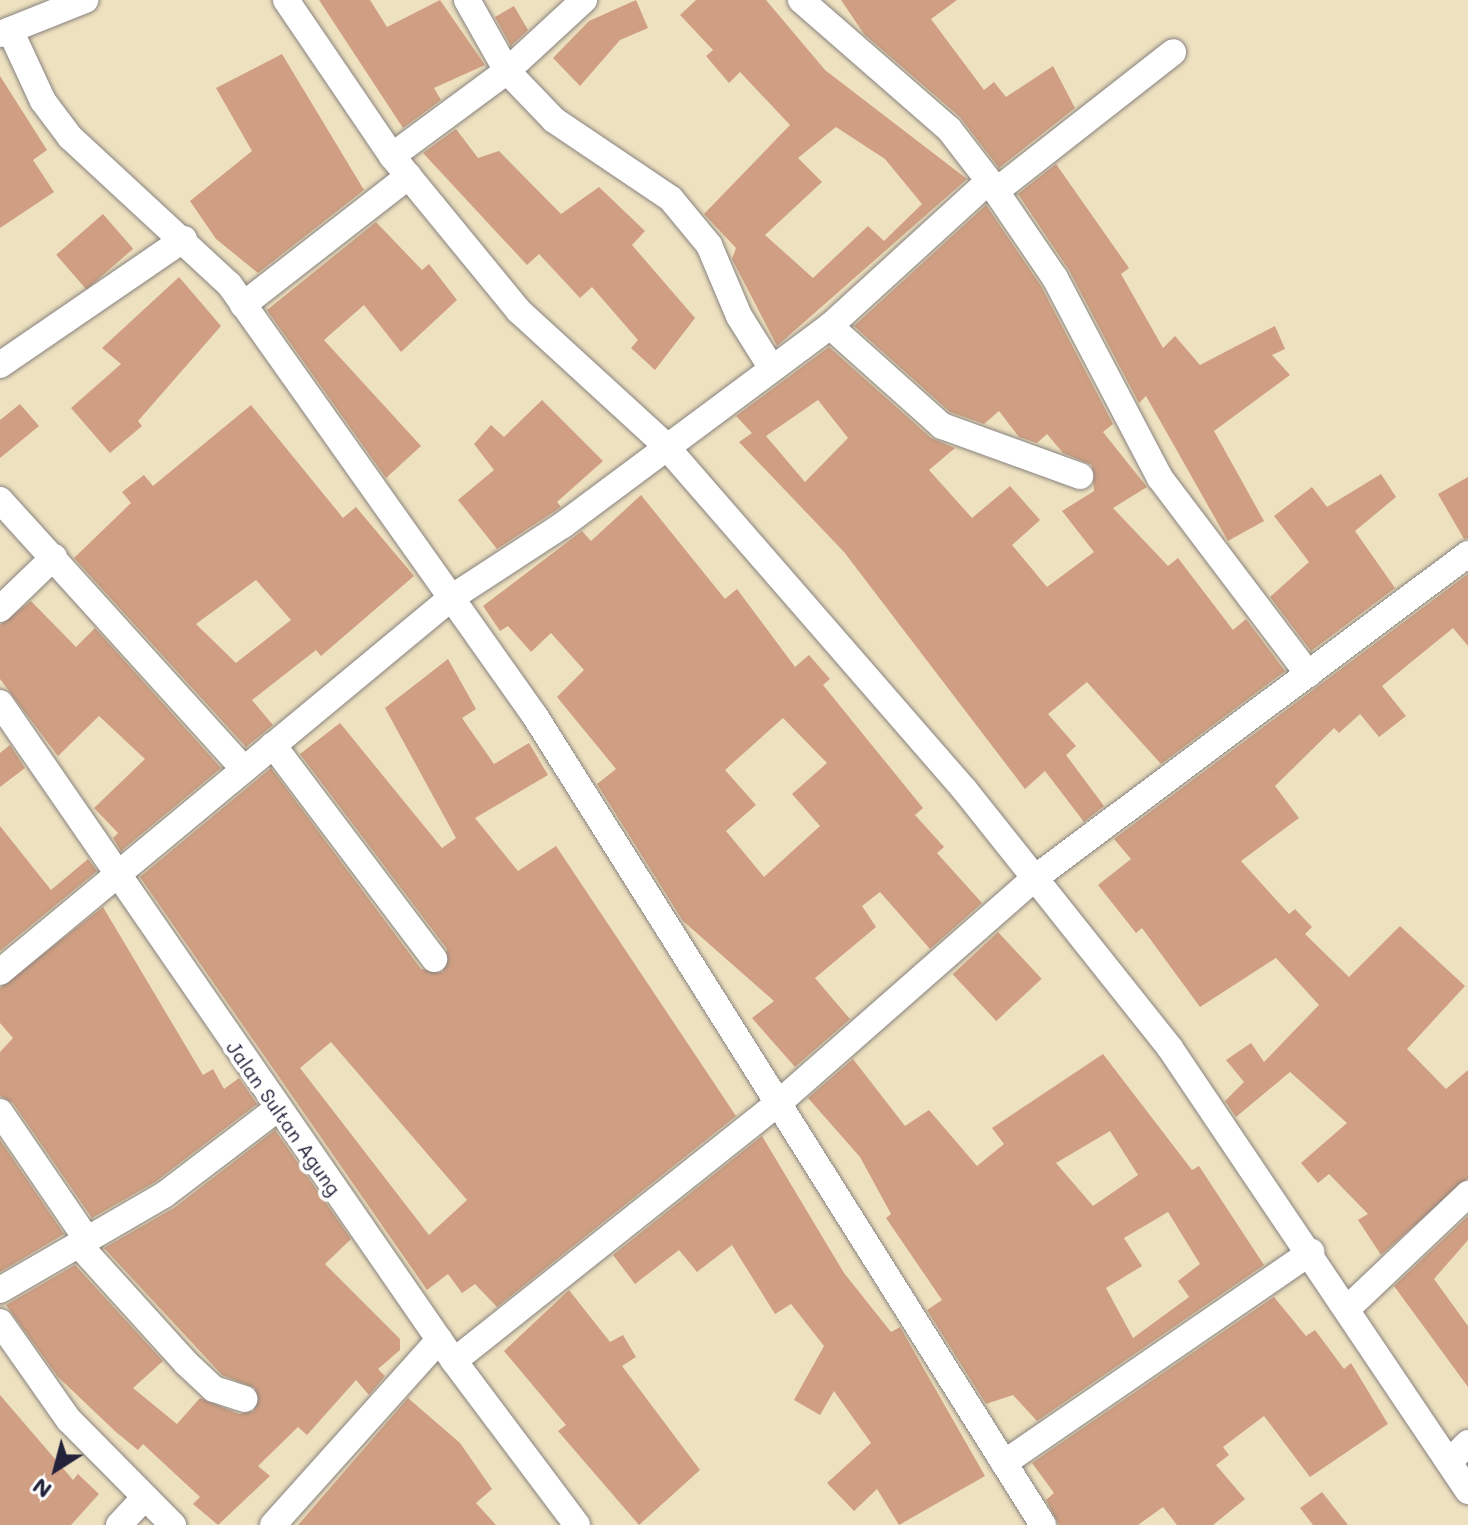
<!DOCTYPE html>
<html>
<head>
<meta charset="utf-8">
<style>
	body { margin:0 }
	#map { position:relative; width:1468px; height:1525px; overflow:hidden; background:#eee1c0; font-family:Mali,sans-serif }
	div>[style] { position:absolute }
	.building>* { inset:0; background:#d09f83; transform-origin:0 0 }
	.roads { filter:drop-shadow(0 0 2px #88827e) drop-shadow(0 0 2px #88827e) }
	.street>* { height:26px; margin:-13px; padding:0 13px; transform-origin:13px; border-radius:13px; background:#fff }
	span { translate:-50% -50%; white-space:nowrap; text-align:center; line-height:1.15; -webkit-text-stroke:8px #fff; paint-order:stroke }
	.street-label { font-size:20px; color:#22223b }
	.north { position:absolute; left:16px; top:1429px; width:80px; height:80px; -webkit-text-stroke:6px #fff; paint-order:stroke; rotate:216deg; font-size:22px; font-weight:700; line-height:32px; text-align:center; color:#22223b }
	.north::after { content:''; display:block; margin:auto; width:28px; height:36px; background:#22223b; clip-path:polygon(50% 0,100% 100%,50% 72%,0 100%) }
</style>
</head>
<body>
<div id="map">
	<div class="building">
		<i style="clip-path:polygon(319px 0,370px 0,387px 27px,440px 0,485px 65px,434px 88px,441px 100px,403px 128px)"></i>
		<i style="clip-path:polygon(636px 0,648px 28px,620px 40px,580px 86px,553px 58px,589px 21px)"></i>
		<i style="clip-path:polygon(evenodd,696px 0,766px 0,825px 70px,967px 179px,777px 346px,732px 259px,736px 248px,704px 214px,790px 125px,740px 72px,729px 83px,706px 56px,713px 50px,680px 15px,696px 0,836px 127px,885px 159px,922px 204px,884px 241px,868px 226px,813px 278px,765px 235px,822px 182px,798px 158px,836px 127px)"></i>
		<i style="clip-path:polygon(841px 0,957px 0,931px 19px,984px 90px,994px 82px,1006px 97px,1053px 66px,1075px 108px,999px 168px,960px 117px,864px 34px)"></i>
		<i style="clip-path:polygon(514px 6px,528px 30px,511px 46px,495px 17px)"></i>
		<i style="clip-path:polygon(282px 54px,364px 190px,258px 273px,216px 239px,190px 201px,252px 151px,216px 88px)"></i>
		<i style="clip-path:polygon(0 76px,47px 150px,33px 160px,54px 192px,0 228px)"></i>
		<i style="clip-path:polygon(456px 129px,478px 158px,499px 151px,561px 214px,599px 187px,645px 231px,632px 245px,695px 318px,655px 370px,631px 348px,638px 340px,592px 287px,580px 298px,539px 254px,527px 265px,423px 153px)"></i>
		<i style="clip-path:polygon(1056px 164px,1129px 268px,1121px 274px,1163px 348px,1175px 336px,1200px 365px,1275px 326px,1285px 349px,1272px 355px,1290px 375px,1214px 431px,1264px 521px,1228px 541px,1146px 396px,1139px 403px,1069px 270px,1018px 194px)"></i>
		<i style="clip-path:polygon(evenodd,986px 205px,1041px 286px,1113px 424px,1103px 432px,1147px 487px,1113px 508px,1168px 566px,1178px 558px,1233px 630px,1246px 619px,1285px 671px,1161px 764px,1087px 682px,1048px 714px,1076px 746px,1066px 755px,1104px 806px,1084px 822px,1045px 771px,1025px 789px,844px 552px,739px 442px,752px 433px,736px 416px,829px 347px,931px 438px,955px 448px,929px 470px,972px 518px,1010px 486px,1040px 520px,1012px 545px,1047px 587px,1094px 552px,1062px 511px,1094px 491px,1092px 465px,1063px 453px,1047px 434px,1037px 443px,1019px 437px,999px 411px,984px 424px,950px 412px,854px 326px,986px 205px,818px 400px,848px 438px,805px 482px,766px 436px,818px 400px)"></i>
		<i style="left:103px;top:214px;width:46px;height:62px;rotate:49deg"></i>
		<i style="clip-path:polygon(376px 222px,422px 270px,429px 264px,457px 300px,401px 352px,364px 305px,324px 340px,421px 446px,386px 478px,267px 310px)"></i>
		<i style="clip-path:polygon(179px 277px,221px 326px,138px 421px,142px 426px,110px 453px,71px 408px,121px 364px,102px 348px)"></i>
		<i style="clip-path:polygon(542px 400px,603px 461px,557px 502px,561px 507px,497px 549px,458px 500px,494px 470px,474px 444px,491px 425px,504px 437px)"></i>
		<i style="clip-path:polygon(20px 404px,39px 426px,0 458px,0 420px)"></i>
		<i style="clip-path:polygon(evenodd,251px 405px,343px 518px,356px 507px,414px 576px,321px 656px,316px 650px,252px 700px,273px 725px,246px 747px,74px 558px,131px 503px,122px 492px,144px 475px,153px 486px,251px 405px,256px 580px,291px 620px,236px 663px,196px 624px,256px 580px)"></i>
		<i style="clip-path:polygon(1381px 474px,1396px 497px,1355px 531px,1395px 588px,1311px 651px,1270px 597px,1309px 562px,1274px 516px,1312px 487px,1327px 507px)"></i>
		<i style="clip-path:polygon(1468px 477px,1468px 538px,1464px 539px,1438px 494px)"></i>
		<i style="clip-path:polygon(evenodd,641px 495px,725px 599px,737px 589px,795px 667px,809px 655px,830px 679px,823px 685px,923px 808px,915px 815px,944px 847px,937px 853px,982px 903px,930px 949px,880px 892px,862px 906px,876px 927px,815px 978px,850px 1019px,795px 1067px,752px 1018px,774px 1001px,683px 921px,597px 784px,616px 769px,557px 697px,584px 670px,551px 633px,531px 652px,508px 626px,500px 631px,483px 606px,582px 531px,591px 541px,641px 495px,783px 718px,827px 763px,792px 794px,820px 826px,764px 877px,726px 831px,756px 805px,725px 770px,783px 718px)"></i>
		<i style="clip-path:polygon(1468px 574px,1468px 646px,1453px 628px,1382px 686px,1406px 716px,1379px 737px,1360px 714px,1339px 733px,1334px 728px,1275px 786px,1299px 818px,1241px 861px,1289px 914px,1295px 909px,1312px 927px,1305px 934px,1349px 977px,1400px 926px,1465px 986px,1407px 1049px,1446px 1089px,1468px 1070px,1468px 1178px,1381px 1255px,1358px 1220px,1368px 1214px,1329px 1174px,1318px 1183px,1301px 1163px,1347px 1123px,1290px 1072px,1236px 1117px,1225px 1101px,1244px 1082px,1226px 1060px,1251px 1043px,1264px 1062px,1319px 1005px,1276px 958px,1200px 1007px,1142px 928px,1136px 933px,1098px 885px,1131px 859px,1114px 839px)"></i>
		<i style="clip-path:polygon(31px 601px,76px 647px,95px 628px,221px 768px,121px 851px,113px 838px,118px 833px,94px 808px,145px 759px,99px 716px,58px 756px,0 679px,0 625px)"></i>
		<i style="clip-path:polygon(evenodd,448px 659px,476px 709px,462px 718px,494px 764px,529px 743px,548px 775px,475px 818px,518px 871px,556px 846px,736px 1116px,497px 1307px,475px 1284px,462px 1293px,448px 1274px,427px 1290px,140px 877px,271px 768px,421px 969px,443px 972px,447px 949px,300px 754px,340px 723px,442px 848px,456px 838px,385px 708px,448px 659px,331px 1042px,467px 1200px,429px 1235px,300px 1068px,331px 1042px)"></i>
		<i style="clip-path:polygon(10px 745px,25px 768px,0 787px,0 753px)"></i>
		<i style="clip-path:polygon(0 826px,51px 890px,88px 859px,97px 871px,0 951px)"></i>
		<i style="clip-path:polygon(103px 907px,203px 1075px,213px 1069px,224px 1089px,239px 1078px,257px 1104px,155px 1182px,92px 1218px,13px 1103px,0 1096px,0 1052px,13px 1038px,0 1023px,0 988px)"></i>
		<i style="left:998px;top:932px;width:64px;height:62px;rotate:47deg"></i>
		<i style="clip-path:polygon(evenodd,1103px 1054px,1192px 1170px,1199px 1166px,1264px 1265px,1037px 1421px,1013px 1395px,986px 1404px,927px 1310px,942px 1300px,886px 1218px,891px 1214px,860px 1157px,808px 1098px,853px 1059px,905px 1126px,929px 1110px,977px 1166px,1004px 1144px,992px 1128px,1103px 1054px,1110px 1131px,1138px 1175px,1093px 1206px,1056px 1163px,1110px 1131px,1103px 1054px,1168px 1212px,1200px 1264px,1178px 1281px,1189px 1297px,1133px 1338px,1106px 1288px,1142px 1266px,1124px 1238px,1168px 1212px)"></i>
		<i style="clip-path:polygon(275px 1130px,351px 1239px,325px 1264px,400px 1339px,400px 1350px,378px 1369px,385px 1376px,369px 1395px,356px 1380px,307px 1435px,298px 1427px,258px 1466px,270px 1476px,218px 1525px,193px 1504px,200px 1497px,143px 1444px,138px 1450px,116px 1432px,58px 1377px,6px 1305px,75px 1265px,163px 1361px,133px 1388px,177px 1424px,200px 1398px,239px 1414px,254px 1411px,255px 1388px,222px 1375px,104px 1248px,174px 1208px)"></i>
		<i style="clip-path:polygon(762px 1136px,844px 1273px,891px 1332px,900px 1327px,985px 1476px,899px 1525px,877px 1489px,854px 1511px,827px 1483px,871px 1443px,834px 1391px,820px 1415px,794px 1400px,824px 1346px,791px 1304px,775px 1314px,732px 1245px,697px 1272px,679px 1250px,635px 1284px,613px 1255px)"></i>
		<i style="clip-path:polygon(0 1140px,64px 1234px,0 1272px)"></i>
		<i style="clip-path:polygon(1468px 1216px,1468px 1240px,1434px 1279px,1468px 1326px,1468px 1387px,1394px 1286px)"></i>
		<i style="clip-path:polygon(569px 1290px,610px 1342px,623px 1335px,636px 1357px,622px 1366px,700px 1470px,639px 1525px,558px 1431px,566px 1425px,504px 1351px)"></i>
		<i style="clip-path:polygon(1274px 1297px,1306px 1336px,1315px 1330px,1344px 1369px,1351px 1363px,1388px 1424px,1310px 1477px,1264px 1416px,1223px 1447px,1229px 1455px,1216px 1465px,1245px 1499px,1213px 1525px,1177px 1525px,1163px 1507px,1138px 1525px,1059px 1525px,1046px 1500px,1054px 1493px,1032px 1463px)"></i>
		<i style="clip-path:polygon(0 1395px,73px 1480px,78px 1474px,99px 1494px,71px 1525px,0 1525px)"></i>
		<i style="clip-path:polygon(408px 1398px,460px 1443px,492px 1489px,476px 1503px,496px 1525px,298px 1525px)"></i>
		<i style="clip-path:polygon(1322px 1492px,1348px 1525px,1313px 1525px,1300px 1508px)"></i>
	</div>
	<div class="roads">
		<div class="street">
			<i style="left:286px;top:0;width:189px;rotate:55.8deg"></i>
			<i style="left:392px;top:156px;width:200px;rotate:50.7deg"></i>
			<i style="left:519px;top:311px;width:197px;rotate:42.5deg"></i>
			<i style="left:664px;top:444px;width:457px;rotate:49deg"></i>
			<i style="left:964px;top:789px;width:331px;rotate:51.5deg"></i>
			<i style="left:1170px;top:1048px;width:534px;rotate:56.07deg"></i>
			<i style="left:467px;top:0;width:81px;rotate:60.6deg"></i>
			<i style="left:507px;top:71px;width:68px;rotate:46.2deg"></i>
			<i style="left:554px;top:120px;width:141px;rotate:34deg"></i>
			<i style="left:671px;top:199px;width:60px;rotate:50.4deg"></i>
			<i style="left:709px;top:245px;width:77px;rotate:67.1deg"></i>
			<i style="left:739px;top:316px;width:60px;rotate:57.9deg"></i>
			<i style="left:801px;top:0;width:196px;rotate:41.1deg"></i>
			<i style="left:949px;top:129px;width:66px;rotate:52.4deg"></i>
			<i style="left:989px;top:181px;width:117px;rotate:55.8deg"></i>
			<i style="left:1055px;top:278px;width:226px;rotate:62.3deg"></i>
			<i style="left:1160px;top:478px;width:246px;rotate:52.9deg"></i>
			<i style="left:10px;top:30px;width:78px;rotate:65.1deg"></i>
			<i style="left:43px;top:101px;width:45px;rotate:53.1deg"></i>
			<i style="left:70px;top:137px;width:217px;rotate:42.8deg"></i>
			<i style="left:229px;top:284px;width:529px;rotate:54.69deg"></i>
			<i style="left:535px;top:716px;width:955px;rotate:57.87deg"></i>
			<i style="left:0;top:34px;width:92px;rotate:-21.8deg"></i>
			<i style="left:392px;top:156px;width:143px;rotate:-36.5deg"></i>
			<i style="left:507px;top:71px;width:105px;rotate:-42.7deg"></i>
			<i style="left:996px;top:191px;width:225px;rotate:-38.1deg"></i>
			<i style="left:243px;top:305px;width:210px;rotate:-37.9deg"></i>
			<i style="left:830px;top:326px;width:150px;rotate:41.8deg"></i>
			<i style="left:942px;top:426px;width:147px;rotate:19.9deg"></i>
			<i style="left:0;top:365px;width:223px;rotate:-34.4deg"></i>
			<i style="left:0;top:500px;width:363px;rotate:47.8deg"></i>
			<i style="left:0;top:609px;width:75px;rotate:-43.9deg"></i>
			<i style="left:0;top:703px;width:799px;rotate:55.4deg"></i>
			<i style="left:454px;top:1361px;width:205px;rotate:53.1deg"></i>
			<i style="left:273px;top:745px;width:268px;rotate:53deg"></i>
			<i style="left:0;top:972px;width:586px;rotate:-39.67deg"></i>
			<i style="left:451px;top:598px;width:134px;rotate:-33.1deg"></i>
			<i style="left:563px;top:525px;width:333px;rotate:-36.7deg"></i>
			<i style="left:830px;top:326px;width:215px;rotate:-42.4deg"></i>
			<i style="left:0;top:1112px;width:156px;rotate:55.7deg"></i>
			<i style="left:80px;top:1246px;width:158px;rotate:47.8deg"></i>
			<i style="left:186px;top:1363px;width:38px;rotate:43deg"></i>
			<i style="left:214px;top:1389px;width:32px;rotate:18deg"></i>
			<i style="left:0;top:1290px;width:190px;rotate:-30.1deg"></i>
			<i style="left:164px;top:1195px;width:142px;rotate:-37.3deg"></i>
			<i style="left:1348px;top:1308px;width:166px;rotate:-43.5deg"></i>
			<i style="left:0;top:1322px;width:120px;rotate:54.9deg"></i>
			<i style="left:69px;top:1420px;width:148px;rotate:45.3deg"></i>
			<i style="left:454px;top:1361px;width:418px;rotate:-38.5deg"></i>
			<i style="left:781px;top:1101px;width:338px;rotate:-41.3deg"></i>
			<i style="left:1035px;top:878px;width:541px;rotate:-36.81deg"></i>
			<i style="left:1449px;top:1462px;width:27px;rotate:-45deg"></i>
			<i style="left:1004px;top:1463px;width:373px;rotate:-34.5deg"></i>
			<i style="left:119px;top:1525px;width:38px;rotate:-47deg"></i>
			<i style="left:273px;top:1525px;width:249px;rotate:-48.1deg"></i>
		</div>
	</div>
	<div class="street-label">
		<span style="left:284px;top:1118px;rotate:55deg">Jalan Sultan Agung</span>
	</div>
	<div class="north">N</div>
</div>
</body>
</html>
